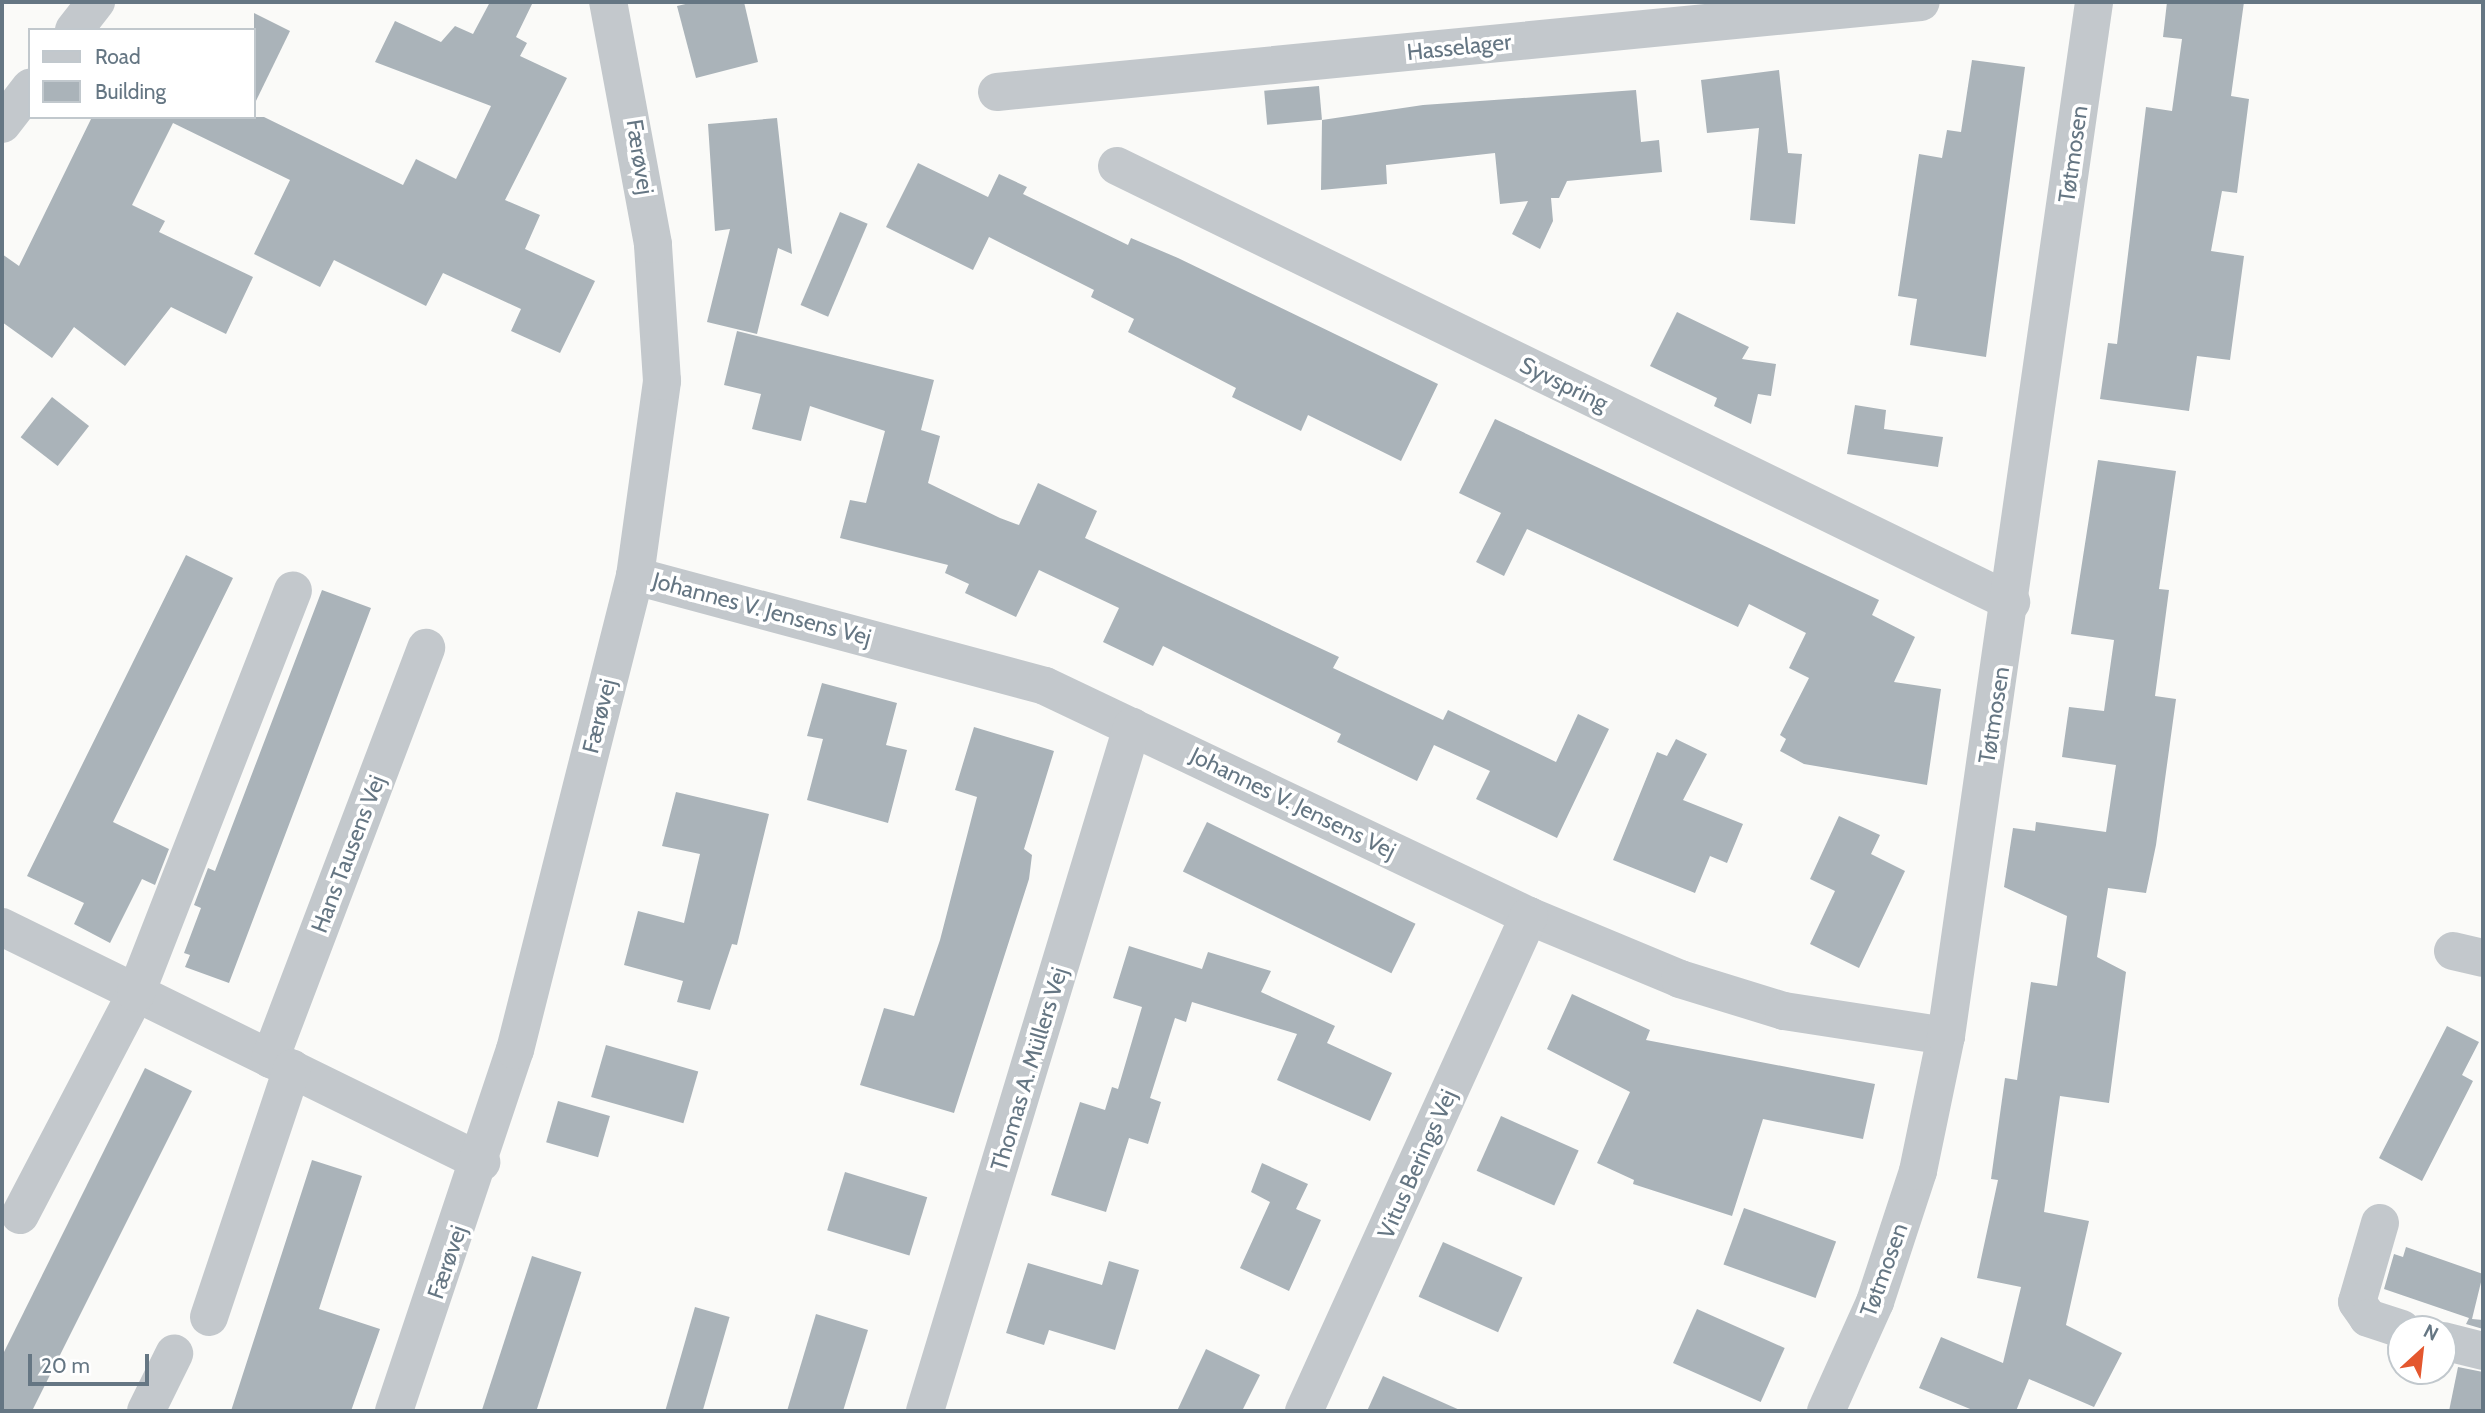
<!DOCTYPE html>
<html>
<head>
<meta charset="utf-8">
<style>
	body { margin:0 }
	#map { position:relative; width:2485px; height:1413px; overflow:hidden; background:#fafaf8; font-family:Cabin,sans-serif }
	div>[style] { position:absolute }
	.building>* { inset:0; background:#aab3b9; transform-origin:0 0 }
	.minor>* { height:38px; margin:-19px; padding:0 19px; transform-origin:19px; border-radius:19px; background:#c3c8cc }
	.tertiary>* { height:38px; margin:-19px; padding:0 19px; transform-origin:19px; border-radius:19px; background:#c3c8cc }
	span { translate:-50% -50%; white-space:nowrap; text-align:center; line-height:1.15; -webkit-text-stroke:7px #fff; paint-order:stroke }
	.street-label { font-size:23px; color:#657683 }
	.frame { position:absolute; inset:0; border:4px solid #657683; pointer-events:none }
	.legend { position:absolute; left:28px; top:28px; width:228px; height:91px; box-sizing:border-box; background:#fff; border:2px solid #c1c8cd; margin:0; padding:9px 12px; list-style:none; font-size:21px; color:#657683 }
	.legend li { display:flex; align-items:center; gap:14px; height:35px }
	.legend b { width:35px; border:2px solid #c1c8cd }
	.north { position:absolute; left:2387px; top:1315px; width:70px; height:70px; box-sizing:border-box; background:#fff; border:2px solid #c1c8cd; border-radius:50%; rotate:27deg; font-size:19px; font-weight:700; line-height:28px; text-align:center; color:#657683 }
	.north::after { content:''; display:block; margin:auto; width:24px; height:32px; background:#e4572e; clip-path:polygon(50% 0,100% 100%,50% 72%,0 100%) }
	.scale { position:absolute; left:28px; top:1354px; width:121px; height:32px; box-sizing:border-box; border:4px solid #657683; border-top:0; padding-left:9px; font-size:21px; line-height:24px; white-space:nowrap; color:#657683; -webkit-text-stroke:5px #fff; paint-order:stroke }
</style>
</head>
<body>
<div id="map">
	<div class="building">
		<i style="clip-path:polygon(490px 2px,533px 2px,516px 37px,527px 43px,520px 56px,567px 78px,505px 200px,540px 215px,525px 249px,595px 281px,560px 353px,511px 331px,521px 309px,443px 273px,426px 306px,334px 260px,320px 287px,254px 254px,290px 180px,173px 123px,132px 205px,165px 221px,159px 232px,253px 277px,226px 334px,171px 307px,125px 366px,74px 327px,52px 358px,2px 322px,2px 254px,19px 266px,92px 117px,264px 117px,403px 185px,416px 159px,456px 179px,491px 106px,375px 62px,395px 21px,441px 42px,455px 26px,473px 34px)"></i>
		<i style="clip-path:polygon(694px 2px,744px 2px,758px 62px,696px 78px,677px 6px)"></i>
		<i style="clip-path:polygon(2167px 2px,2244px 2px,2231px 96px,2249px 99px,2237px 193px,2222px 191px,2211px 251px,2244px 256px,2230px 360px,2197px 356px,2189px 411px,2100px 399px,2108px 343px,2117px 344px,2146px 107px,2172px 111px,2182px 39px,2163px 37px)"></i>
		<i style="clip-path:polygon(254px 13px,290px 31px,254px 105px)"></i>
		<i style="clip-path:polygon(1972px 60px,2025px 67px,1986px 357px,1910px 345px,1917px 299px,1898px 296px,1919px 154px,1942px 158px,1947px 130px,1961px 132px)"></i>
		<i style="clip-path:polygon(1779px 70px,1788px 153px,1802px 154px,1795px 224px,1750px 220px,1759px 128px,1707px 133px,1701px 80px)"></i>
		<i style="left:1319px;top:86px;width:34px;height:55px;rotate:85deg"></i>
		<i style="clip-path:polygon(1636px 90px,1641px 142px,1659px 140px,1662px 172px,1567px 181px,1559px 198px,1551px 198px,1553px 221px,1540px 249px,1512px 234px,1528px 201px,1500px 204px,1495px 153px,1386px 165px,1387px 184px,1321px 190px,1322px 120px,1423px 105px)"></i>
		<i style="clip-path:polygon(777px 118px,792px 254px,778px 248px,757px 334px,707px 322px,730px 229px,715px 231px,708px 124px)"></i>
		<i style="clip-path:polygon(918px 163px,988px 197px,999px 174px,1027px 187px,1023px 194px,1128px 245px,1131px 238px,1178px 258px,1438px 384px,1401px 461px,1308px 415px,1301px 431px,1232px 397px,1236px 388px,1128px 332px,1134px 319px,1091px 297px,1094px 290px,989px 237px,973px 270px,886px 227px)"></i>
		<i style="left:840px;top:212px;width:30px;height:101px;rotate:23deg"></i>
		<i style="clip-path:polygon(1677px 312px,1749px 347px,1742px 359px,1776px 364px,1771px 396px,1758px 394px,1751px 424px,1714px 406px,1717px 398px,1650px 366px)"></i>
		<i style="clip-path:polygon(737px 331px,934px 380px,921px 430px,940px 436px,928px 483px,1000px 518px,1019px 525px,1038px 483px,1097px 511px,1085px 538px,1339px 657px,1333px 668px,1443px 720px,1448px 710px,1556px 762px,1578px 714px,1609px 729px,1557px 838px,1476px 799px,1490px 771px,1434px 745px,1417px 781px,1337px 742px,1341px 734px,1163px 646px,1153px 666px,1103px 642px,1119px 608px,1039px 570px,1016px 617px,965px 593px,969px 584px,945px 573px,948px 565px,840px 538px,850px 500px,866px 503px,885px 431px,810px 406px,801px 441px,752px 429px,761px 394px,724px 385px)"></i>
		<i style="left:52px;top:397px;width:47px;height:51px;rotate:38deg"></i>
		<i style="clip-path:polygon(1855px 405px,1886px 410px,1884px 429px,1943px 437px,1938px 467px,1847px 454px)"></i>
		<i style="clip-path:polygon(1495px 419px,1879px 600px,1872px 615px,1915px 637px,1894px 682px,1941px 689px,1927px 785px,1804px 764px,1780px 751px,1786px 739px,1780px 735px,1809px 678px,1789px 668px,1806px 633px,1749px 604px,1738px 627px,1527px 529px,1504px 576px,1476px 562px,1501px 513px,1459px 493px)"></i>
		<i style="clip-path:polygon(2098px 460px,2176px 471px,2159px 589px,2169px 590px,2155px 696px,2176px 699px,2156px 845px,2146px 893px,2108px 888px,2097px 957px,2126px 972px,2109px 1103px,2060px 1096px,2044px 1212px,2089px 1221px,2066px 1325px,2122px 1353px,2094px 1407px,2029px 1379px,2016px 1411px,1975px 1411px,1919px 1388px,1941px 1337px,2003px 1363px,2021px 1287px,1977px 1278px,1998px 1180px,1991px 1179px,2005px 1078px,2017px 1080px,2031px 982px,2057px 986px,2067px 916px,2004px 887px,2013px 828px,2035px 831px,2036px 822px,2106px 832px,2116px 765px,2062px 757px,2069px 707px,2104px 711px,2114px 640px,2071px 634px)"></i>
		<i style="clip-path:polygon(186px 555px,233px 578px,113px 822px,169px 849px,155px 885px,142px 879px,110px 943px,74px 924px,84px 903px,27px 876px)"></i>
		<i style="clip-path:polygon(322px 590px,371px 608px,229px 983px,185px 967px,190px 955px,184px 953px,201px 908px,194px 905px,208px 868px,215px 871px)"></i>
		<i style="clip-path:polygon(822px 683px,897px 703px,886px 745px,907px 750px,888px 823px,807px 800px,823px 739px,807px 736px)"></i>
		<i style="clip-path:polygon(974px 727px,1054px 751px,1024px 849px,1032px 855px,1029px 879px,954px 1113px,860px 1085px,884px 1008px,914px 1016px,940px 940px,977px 797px,955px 790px)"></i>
		<i style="clip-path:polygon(1676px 739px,1707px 754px,1683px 800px,1743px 824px,1727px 863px,1710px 856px,1695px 893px,1613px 860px,1657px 752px,1667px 756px)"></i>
		<i style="clip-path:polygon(676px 792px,769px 814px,737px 945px,732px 944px,710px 1010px,677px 1002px,683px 981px,624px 965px,638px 911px,684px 923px,700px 854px,662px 846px)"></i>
		<i style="clip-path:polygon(1839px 816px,1880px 835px,1871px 854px,1905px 871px,1859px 968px,1810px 944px,1835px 891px,1810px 879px)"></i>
		<i style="left:1207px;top:822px;width:232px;height:55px;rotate:26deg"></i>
		<i style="clip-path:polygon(1129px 946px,1202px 969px,1208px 952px,1271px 971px,1261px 992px,1335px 1026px,1327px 1043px,1392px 1073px,1370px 1121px,1277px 1080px,1297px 1034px,1192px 1002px,1186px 1022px,1175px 1018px,1150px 1098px,1161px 1102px,1148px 1144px,1129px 1138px,1106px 1212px,1051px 1195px,1080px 1102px,1105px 1110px,1112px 1087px,1118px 1089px,1142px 1007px,1113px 998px)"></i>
		<i style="clip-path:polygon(1572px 994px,1650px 1030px,1646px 1040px,1875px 1084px,1863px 1139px,1763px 1119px,1732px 1216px,1633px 1184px,1634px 1180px,1597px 1163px,1630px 1092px,1547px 1049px)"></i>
		<i style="clip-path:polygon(2447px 1026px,2479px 1042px,2462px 1075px,2473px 1081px,2422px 1181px,2379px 1158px)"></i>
		<i style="left:606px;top:1045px;width:96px;height:54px;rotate:16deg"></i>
		<i style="clip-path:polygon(145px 1068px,192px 1091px,32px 1411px,2px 1411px,2px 1356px)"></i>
		<i style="left:558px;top:1101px;width:54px;height:43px;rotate:16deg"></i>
		<i style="left:1501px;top:1116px;width:85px;height:60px;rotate:24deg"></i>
		<i style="clip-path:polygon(312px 1160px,362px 1176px,319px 1309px,380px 1329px,351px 1411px,231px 1411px)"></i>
		<i style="clip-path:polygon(1262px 1163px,1308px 1184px,1296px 1209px,1321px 1220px,1289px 1291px,1240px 1268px,1270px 1202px,1251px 1192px)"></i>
		<i style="left:845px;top:1172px;width:86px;height:61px;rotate:17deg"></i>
		<i style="left:1744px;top:1208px;width:98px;height:60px;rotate:20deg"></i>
		<i style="left:1443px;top:1242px;width:87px;height:60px;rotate:24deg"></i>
		<i style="clip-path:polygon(2406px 1247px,2483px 1274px,2472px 1319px,2483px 1320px,2483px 1329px,2466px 1324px,2469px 1318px,2384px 1289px,2394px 1254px,2403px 1257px)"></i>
		<i style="left:532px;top:1256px;width:52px;height:163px;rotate:18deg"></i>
		<i style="clip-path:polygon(1109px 1261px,1139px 1270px,1115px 1350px,1049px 1330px,1044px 1345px,1006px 1333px,1028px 1263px,1102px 1285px)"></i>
		<i style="left:695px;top:1307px;width:36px;height:109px;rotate:16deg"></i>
		<i style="left:1697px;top:1309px;width:96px;height:59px;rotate:24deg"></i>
		<i style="clip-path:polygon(816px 1314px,868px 1330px,843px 1411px,787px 1411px)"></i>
		<i style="clip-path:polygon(1206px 1349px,1260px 1375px,1242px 1411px,1177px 1411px)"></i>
		<i style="clip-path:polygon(2458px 1367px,2483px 1372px,2483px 1411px,2449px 1411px)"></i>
		<i style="clip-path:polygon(1383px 1376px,1462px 1411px,1367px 1411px)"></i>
	</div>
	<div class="minor">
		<i style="left:997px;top:92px;width:928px;rotate:-5.56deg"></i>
		<i style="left:1117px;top:166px;width:995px;rotate:26deg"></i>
		<i style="left:635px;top:576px;width:424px;rotate:15deg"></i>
		<i style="left:1045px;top:686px;width:536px;rotate:25.42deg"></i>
		<i style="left:1529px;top:916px;width:164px;rotate:22.6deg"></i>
		<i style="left:1680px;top:979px;width:109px;rotate:17.1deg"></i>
		<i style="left:1784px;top:1011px;width:164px;rotate:8.8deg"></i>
		<i style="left:2px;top:927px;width:534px;rotate:26.13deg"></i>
		<i style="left:2453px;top:951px;width:31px;rotate:13deg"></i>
		<i style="left:270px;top:1059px;width:440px;rotate:-69.2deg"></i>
		<i style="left:20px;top:1215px;width:250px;rotate:-62.4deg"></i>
		<i style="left:136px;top:993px;width:432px;rotate:-68.7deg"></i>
		<i style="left:2380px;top:1223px;width:82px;rotate:106.2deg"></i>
		<i style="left:2357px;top:1302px;width:19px;rotate:55deg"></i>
		<i style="left:2368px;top:1318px;width:35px;rotate:18deg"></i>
		<i style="left:209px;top:1317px;width:262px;rotate:-71.5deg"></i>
		<i style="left:2443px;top:1341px;width:41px;rotate:14deg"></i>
		<i style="left:146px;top:1411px;width:64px;rotate:-63.8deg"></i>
		<i style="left:394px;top:1411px;width:381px;rotate:-71.5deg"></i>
		<i style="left:515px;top:1050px;width:489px;rotate:-75.8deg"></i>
		<i style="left:635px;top:576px;width:197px;rotate:-82.1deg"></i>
		<i style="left:662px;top:381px;width:137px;rotate:-93.8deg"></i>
		<i style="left:653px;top:244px;width:246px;rotate:-100.5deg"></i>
		<i style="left:925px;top:1411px;width:715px;rotate:-73.16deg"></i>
		<i style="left:1304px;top:1411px;width:544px;rotate:-65.56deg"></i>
		<i style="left:1826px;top:1411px;width:120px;rotate:-65.8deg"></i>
		<i style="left:1875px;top:1302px;width:138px;rotate:-71.8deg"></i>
		<i style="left:1918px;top:1171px;width:138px;rotate:-78.3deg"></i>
		<i style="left:1946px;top:1036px;width:1045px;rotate:-81.85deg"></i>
	</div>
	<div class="tertiary">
		<i style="left:74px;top:30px;width:36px;rotate:-52deg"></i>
		<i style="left:2px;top:124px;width:46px;rotate:-52.1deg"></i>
	</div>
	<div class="street-label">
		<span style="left:1459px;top:47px;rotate:-6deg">Hasselager</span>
		<span style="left:2073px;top:154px;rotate:-82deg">Tøtmosen</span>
		<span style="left:640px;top:157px;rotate:81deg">Færøvej</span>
		<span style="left:1564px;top:384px;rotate:26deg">Syvspring</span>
		<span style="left:762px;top:609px;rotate:15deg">Johannes V. Jensens Vej</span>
		<span style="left:1994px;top:715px;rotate:-81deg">Tøtmosen</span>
		<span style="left:599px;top:716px;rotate:-76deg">Færøvej</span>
		<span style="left:1293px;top:803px;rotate:26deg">Johannes V. Jensens Vej</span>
		<span style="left:348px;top:854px;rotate:-69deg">Hans Tausens Vej</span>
		<span style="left:1029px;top:1069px;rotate:-73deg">Thomas A. Müllers Vej</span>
		<span style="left:1417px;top:1164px;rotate:-66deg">Vitus Berings Vej</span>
		<span style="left:447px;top:1262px;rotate:-71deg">Færøvej</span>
		<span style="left:1884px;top:1270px;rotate:-70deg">Tøtmosen</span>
	</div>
	<div class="frame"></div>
	<ul class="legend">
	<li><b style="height:9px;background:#c3c8cc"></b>Road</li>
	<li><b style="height:19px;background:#aab3b9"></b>Building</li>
	</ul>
	<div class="north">N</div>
	<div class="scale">20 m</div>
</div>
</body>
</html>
